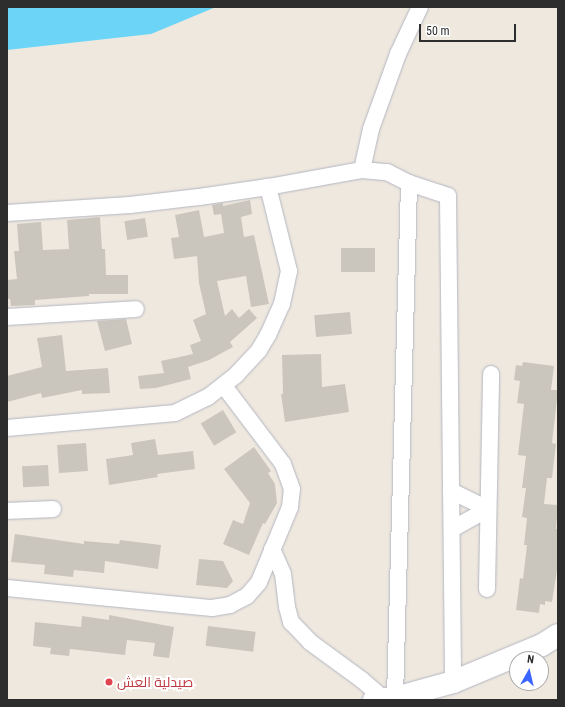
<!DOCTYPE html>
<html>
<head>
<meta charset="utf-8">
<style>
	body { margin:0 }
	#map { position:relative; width:565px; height:707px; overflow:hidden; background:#efe8df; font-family:"Roboto Condensed",Cairo,sans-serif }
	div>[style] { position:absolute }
	.water>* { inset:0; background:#6cd5f7 }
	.building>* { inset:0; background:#cbc6bd; transform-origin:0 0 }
	.roads { filter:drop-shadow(0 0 1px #b3b6c1) drop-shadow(0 0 1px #b3b6c1) }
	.street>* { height:16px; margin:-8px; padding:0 8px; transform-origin:8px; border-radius:8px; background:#fff }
	.secondary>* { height:22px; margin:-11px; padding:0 11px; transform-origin:11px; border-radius:11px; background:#fff }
	.dots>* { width:11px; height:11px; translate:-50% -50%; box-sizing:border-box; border:2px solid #fff; border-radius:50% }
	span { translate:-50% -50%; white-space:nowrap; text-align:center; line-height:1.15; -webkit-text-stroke:4px #fff; paint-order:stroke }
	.health-label { font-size:14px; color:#be3a42 }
	.left { translate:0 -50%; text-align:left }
	.frame { position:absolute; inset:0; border:8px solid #2d2d2d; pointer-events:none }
	.north { position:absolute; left:509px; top:651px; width:40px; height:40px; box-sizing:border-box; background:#fff; border:1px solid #ababab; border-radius:50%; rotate:8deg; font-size:11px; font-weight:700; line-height:16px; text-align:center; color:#2d2d2d }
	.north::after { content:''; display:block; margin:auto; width:14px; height:18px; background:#3c65ff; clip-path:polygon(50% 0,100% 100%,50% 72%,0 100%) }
	.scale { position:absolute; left:419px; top:24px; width:97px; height:18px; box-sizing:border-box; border:2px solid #2d2d2d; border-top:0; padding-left:5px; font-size:12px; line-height:14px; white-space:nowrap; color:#2d2d2d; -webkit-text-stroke:3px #fff; paint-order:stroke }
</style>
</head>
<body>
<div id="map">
	<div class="water">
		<i style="clip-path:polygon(7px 7px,216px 7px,151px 34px,7px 50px)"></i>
	</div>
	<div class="building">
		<i style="clip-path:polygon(250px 200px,252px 214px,241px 217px,244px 237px,254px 235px,269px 304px,251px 307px,246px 276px,217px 281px,225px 316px,232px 309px,239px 318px,249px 309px,257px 318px,230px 342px,233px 347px,209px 360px,188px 367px,191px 379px,156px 388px,140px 389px,138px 376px,164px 373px,161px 361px,193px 354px,190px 345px,201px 341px,193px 320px,206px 314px,199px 283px,197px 256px,174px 259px,171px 238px,179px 237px,175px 215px,199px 210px,204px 237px,224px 233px,221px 214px,214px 215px,212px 205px,223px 203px,223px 206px)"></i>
		<i style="clip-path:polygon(100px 217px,102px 249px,105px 249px,106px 275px,128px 275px,128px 294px,89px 294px,89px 296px,35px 300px,35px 305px,11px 306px,10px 299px,7px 299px,7px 280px,17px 279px,14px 251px,19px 251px,17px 224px,41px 222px,43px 250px,69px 249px,67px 220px)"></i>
		<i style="left:145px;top:218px;width:19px;height:21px;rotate:81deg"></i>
		<i style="left:341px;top:248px;width:34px;height:24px"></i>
		<i style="left:350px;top:312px;width:22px;height:36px;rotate:85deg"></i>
		<i style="clip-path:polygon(126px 319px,132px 344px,105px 351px,97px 321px)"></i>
		<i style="clip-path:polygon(62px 335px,66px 371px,108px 368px,110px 393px,82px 394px,82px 390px,42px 398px,41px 393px,7px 402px,7px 376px,42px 367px,37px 338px)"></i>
		<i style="clip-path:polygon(321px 354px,322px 387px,345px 384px,349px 412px,285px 422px,281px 394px,283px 394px,282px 355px)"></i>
		<i style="clip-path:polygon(523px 362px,554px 366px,551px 390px,558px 390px,552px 443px,556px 444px,552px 478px,547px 478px,544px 504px,558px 505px,556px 529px,558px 529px,557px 550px,558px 550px,558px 563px,552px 602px,545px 601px,545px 605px,540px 604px,539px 613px,516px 610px,520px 578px,523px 579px,527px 545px,524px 545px,527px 518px,522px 517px,526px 488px,522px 488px,526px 456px,518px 455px,524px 404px,517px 403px,520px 381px,514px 380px,516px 365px,522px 366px)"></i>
		<i style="left:223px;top:410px;width:26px;height:26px;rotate:59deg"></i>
		<i style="clip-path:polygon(155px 439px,158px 455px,193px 451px,195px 469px,157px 474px,158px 477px,109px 485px,106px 459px,133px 455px,131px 443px)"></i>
		<i style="left:86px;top:443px;width:28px;height:29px;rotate:86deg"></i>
		<i style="clip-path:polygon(254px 447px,271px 471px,268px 473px,275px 484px,277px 503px,265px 524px,263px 523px,249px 555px,223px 544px,233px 520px,243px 524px,250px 503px,224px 469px)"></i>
		<i style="left:48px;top:465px;width:21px;height:26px;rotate:87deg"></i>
		<i style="clip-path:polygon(15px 534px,84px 544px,84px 541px,119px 544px,120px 540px,161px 545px,158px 569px,105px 561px,104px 573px,74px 570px,73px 577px,44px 574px,45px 565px,11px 562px)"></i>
		<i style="clip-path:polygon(199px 559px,223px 561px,233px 581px,227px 588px,196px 585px)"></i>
		<i style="clip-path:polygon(109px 615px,174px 627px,169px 658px,153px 656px,155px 643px,127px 640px,125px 655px,70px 649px,69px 656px,50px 654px,51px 648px,33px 646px,35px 622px,81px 627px,82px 616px,109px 620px)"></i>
		<i style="left:208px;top:626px;width:48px;height:20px;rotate:7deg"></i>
	</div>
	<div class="roads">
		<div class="street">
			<i style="left:362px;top:170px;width:42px;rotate:-77.6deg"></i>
			<i style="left:371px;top:129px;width:80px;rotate:-70.2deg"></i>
			<i style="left:398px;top:54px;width:52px;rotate:-64.9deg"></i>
			<i style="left:7px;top:213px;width:123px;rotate:-3.7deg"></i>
			<i style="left:130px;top:205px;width:69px;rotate:-6.6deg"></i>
			<i style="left:199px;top:197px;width:70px;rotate:-8.2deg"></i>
			<i style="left:268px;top:187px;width:96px;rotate:-10.3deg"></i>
			<i style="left:362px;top:170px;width:25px;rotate:5deg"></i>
			<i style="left:387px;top:172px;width:25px;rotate:27deg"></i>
			<i style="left:409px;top:183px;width:41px;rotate:18.4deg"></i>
			<i style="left:448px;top:196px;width:486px;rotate:89.4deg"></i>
			<i style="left:7px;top:317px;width:129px;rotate:-3.5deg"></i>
			<i style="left:7px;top:428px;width:169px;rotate:-5.1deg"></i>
			<i style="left:175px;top:413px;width:37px;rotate:-26deg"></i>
			<i style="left:208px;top:397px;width:36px;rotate:-38deg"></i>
			<i style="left:236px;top:375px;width:34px;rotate:-47deg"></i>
			<i style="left:259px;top:350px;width:17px;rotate:-59deg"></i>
			<i style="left:268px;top:335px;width:34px;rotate:-66deg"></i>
			<i style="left:282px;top:304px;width:34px;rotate:-78deg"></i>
			<i style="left:289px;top:271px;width:87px;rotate:-104deg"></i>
			<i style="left:451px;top:491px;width:41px;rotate:25.9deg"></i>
			<i style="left:488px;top:509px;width:41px;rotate:150.9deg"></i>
			<i style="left:7px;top:511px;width:46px;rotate:-2.5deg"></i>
			<i style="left:272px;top:549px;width:27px;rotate:66deg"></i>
			<i style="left:283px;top:574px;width:33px;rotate:83deg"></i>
			<i style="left:287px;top:607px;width:16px;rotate:75deg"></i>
			<i style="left:291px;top:622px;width:28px;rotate:46deg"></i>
			<i style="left:310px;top:642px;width:64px;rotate:36.2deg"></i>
			<i style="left:362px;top:680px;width:28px;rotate:41deg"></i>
			<i style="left:7px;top:588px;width:206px;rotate:5.6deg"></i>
			<i style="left:212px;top:608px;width:18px;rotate:-9deg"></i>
			<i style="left:230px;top:605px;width:19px;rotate:-28deg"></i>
			<i style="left:247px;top:596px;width:18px;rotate:-49deg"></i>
			<i style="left:259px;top:582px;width:81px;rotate:-67.5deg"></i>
			<i style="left:290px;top:507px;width:18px;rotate:-84deg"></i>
			<i style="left:292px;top:489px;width:27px;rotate:-110deg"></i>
			<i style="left:283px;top:464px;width:98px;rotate:-127.1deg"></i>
			<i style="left:487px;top:589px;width:215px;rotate:-88.9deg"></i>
			<i style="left:395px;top:698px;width:515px;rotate:-88.44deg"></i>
		</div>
		<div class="secondary">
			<i style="left:374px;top:700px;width:21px;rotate:-5deg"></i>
			<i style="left:395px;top:698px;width:60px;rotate:-15.4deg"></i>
			<i style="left:453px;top:682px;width:96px;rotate:-22.6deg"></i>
			<i style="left:542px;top:645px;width:19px;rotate:-32deg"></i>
		</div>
	</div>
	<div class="dots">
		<i style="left:109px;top:682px;background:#e0444e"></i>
	</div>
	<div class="health-label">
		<span class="left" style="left:117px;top:682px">صيدلية العش</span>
	</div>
	<div class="frame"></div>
	<div class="north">N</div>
	<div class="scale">50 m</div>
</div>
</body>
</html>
